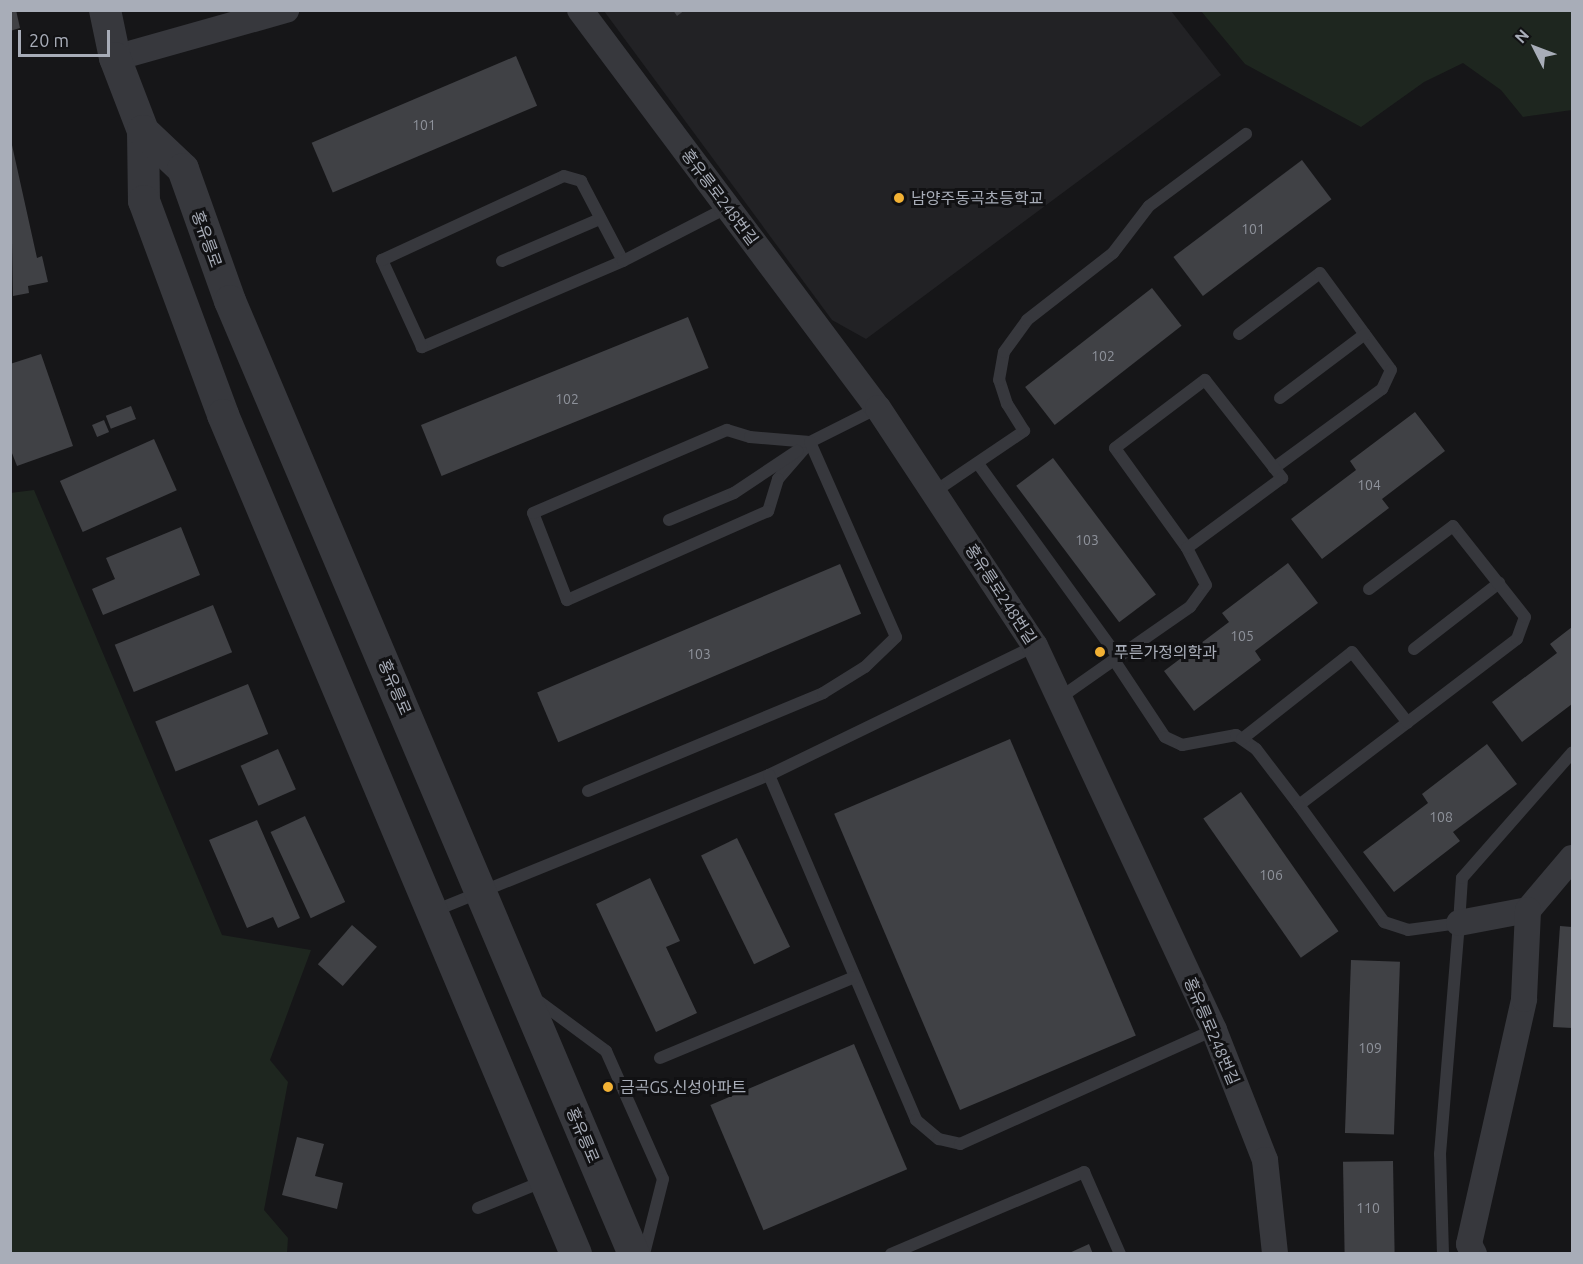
<!DOCTYPE html>
<html>
<head>
<meta charset="utf-8">
<style>
	body { margin:0 }
	#map { position:relative; width:1583px; height:1264px; overflow:hidden; background:#161618; font-family:Ubuntu,"Noto Sans KR",sans-serif }
	div>[style] { position:absolute }
	.built>* { inset:0; background:#222225 }
	.green>* { inset:0; background:#1e261f }
	.building>* { inset:0; background:#404145; transform-origin:0 0 }
	.service>* { height:12px; margin:-6px; padding:0 6px; transform-origin:6px; border-radius:6px; background:#37383d }
	.minor>* { height:26px; margin:-13px; padding:0 13px; transform-origin:13px; border-radius:13px; background:#37383d }
	.tertiary>* { height:32px; margin:-16px; padding:0 16px; transform-origin:16px; border-radius:16px; background:#37383d }
	.dots>* { width:16px; height:16px; translate:-50% -50%; box-sizing:border-box; border:3px solid #111113; border-radius:50% }
	span { translate:-50% -50%; white-space:nowrap; text-align:center; line-height:1.15; -webkit-text-stroke:6px #111113; paint-order:stroke }
	.number-label { font-size:14px; color:#8e929b }
	.number-label span { -webkit-text-stroke-width:0 }
	.street-label { font-size:16px; color:#a8adb8 }
	.poi-label { font-size:16px; color:#a8adb8 }
	.left { translate:0 -50%; text-align:left }
	.frame { position:absolute; inset:0; border:12px solid #a8adb8; pointer-events:none }
	.north { position:absolute; left:1505px; top:18px; width:60px; height:60px; -webkit-text-stroke:4px #111113; paint-order:stroke; rotate:312deg; font-size:16px; font-weight:700; line-height:24px; text-align:center; color:#a8adb8 }
	.north::after { content:''; display:block; margin:auto; width:21px; height:27px; background:#a8adb8; clip-path:polygon(50% 0,100% 100%,50% 72%,0 100%) }
	.scale { position:absolute; left:18px; top:30px; width:92px; height:27px; box-sizing:border-box; border:3px solid #a8adb8; border-top:0; padding-left:8px; font-size:18px; line-height:21px; white-space:nowrap; color:#a8adb8; -webkit-text-stroke:4px #111113; paint-order:stroke }
</style>
</head>
<body>
<div id="map">
	<div class="built">
		<i style="clip-path:polygon(604px 11px,1171px 11px,1221px 75px,866px 339px,832px 320px)"></i>
	</div>
	<div class="green">
		<i style="clip-path:polygon(1201px 11px,1572px 11px,1572px 110px,1523px 117px,1501px 90px,1463px 63px,1424px 82px,1361px 127px,1245px 64px)"></i>
		<i style="clip-path:polygon(34px 490px,222px 935px,311px 950px,270px 1060px,288px 1082px,264px 1210px,288px 1238px,287px 1253px,11px 1253px,10px 493px)"></i>
	</div>
	<div class="building">
		<i style="clip-path:polygon(10px 10px,16px 10px,20px 28px,10px 31px)"></i>
		<i style="clip-path:polygon(673px 10px,685px 10px,677px 16px)"></i>
		<i style="left:516px;top:56px;width:54px;height:222px;rotate:67deg"></i>
		<i style="clip-path:polygon(10px 136px,37px 258px,42px 256px,48px 282px,28px 286px,29px 293px,13px 296px)"></i>
		<i style="left:1302px;top:160px;width:49px;height:161px;rotate:53deg"></i>
		<i style="left:1152px;top:288px;width:48px;height:161px;rotate:52deg"></i>
		<i style="left:688px;top:317px;width:55px;height:288px;rotate:68deg"></i>
		<i style="clip-path:polygon(41px 354px,73px 446px,17px 466px,10px 448px,10px 364px)"></i>
		<i style="left:131px;top:406px;width:14px;height:27px;rotate:69deg"></i>
		<i style="clip-path:polygon(1415px 412px,1445px 451px,1382px 499px,1389px 508px,1322px 559px,1291px 519px,1356px 470px,1350px 461px)"></i>
		<i style="left:104px;top:420px;width:13px;height:13px;rotate:67deg"></i>
		<i style="left:154px;top:439px;width:56px;height:103px;rotate:66deg"></i>
		<i style="left:1053px;top:458px;width:171px;height:46px;rotate:53deg"></i>
		<i style="clip-path:polygon(181px 527px,200px 575px,103px 615px,92px 589px,115px 579px,106px 558px)"></i>
		<i style="clip-path:polygon(1288px 563px,1318px 603px,1255px 651px,1261px 660px,1194px 711px,1164px 671px,1229px 622px,1222px 613px)"></i>
		<i style="left:840px;top:564px;width:54px;height:329px;rotate:67deg"></i>
		<i style="left:213px;top:605px;width:51px;height:106px;rotate:68deg"></i>
		<i style="clip-path:polygon(1572px 627px,1572px 704px,1522px 742px,1492px 702px,1557px 653px,1550px 644px)"></i>
		<i style="left:248px;top:684px;width:54px;height:100px;rotate:68deg"></i>
		<i style="left:1010px;top:739px;width:322px;height:191px;rotate:67deg"></i>
		<i style="clip-path:polygon(1487px 744px,1517px 784px,1453px 832px,1460px 841px,1394px 892px,1363px 852px,1428px 803px,1422px 794px)"></i>
		<i style="left:278px;top:749px;width:44px;height:41px;rotate:66deg"></i>
		<i style="left:1241px;top:792px;width:170px;height:46px;rotate:55deg"></i>
		<i style="left:305px;top:816px;width:95px;height:38px;rotate:65deg"></i>
		<i style="clip-path:polygon(257px 820px,300px 918px,278px 928px,273px 917px,247px 928px,209px 840px)"></i>
		<i style="left:737px;top:838px;width:121px;height:40px;rotate:64deg"></i>
		<i style="clip-path:polygon(650px 878px,680px 941px,666px 947px,697px 1013px,656px 1032px,596px 904px)"></i>
		<i style="left:352px;top:925px;width:33px;height:52px;rotate:41deg"></i>
		<i style="clip-path:polygon(1560px 926px,1572px 927px,1572px 1028px,1553px 1027px)"></i>
		<i style="left:1351px;top:960px;width:49px;height:173px;rotate:2deg"></i>
		<i style="left:854px;top:1044px;width:136px;height:156px;rotate:67deg"></i>
		<i style="clip-path:polygon(297px 1137px,324px 1144px,315px 1176px,343px 1183px,337px 1209px,282px 1195px)"></i>
		<i style="left:1393px;top:1161px;width:93px;height:50px;rotate:89deg"></i>
		<i style="clip-path:polygon(1089px 1244px,1093px 1254px,1067px 1254px)"></i>
	</div>
	<div class="service">
		<i style="left:502px;top:261px;width:107px;rotate:-23.2deg"></i>
		<i style="left:623px;top:261px;width:219px;rotate:156.8deg"></i>
		<i style="left:422px;top:347px;width:96px;rotate:-114.7deg"></i>
		<i style="left:382px;top:260px;width:200px;rotate:-24.8deg"></i>
		<i style="left:564px;top:176px;width:18px;rotate:16deg"></i>
		<i style="left:581px;top:181px;width:90px;rotate:62.3deg"></i>
		<i style="left:623px;top:261px;width:118px;rotate:-27.2deg"></i>
		<i style="left:1239px;top:334px;width:101px;rotate:-37deg"></i>
		<i style="left:1320px;top:273px;width:120px;rotate:53.8deg"></i>
		<i style="left:1391px;top:370px;width:21px;rotate:115deg"></i>
		<i style="left:1382px;top:389px;width:134px;rotate:143.8deg"></i>
		<i style="left:1280px;top:398px;width:106px;rotate:-37deg"></i>
		<i style="left:810px;top:442px;width:49px;rotate:130.9deg"></i>
		<i style="left:778px;top:479px;width:34px;rotate:107deg"></i>
		<i style="left:768px;top:511px;width:220px;rotate:156.1deg"></i>
		<i style="left:567px;top:600px;width:93px;rotate:-111.3deg"></i>
		<i style="left:533px;top:513px;width:211px;rotate:-23.2deg"></i>
		<i style="left:727px;top:430px;width:24px;rotate:17deg"></i>
		<i style="left:750px;top:437px;width:60px;rotate:4.8deg"></i>
		<i style="left:810px;top:442px;width:76px;rotate:-26.6deg"></i>
		<i style="left:979px;top:465px;width:237px;rotate:54.1deg"></i>
		<i style="left:1118px;top:657px;width:70px;rotate:144.9deg"></i>
		<i style="left:934px;top:492px;width:109px;rotate:-34.1deg"></i>
		<i style="left:1024px;top:431px;width:32px;rotate:-122deg"></i>
		<i style="left:1007px;top:404px;width:25px;rotate:-108deg"></i>
		<i style="left:999px;top:380px;width:28px;rotate:-80deg"></i>
		<i style="left:1004px;top:352px;width:39px;rotate:-54deg"></i>
		<i style="left:1027px;top:320px;width:109px;rotate:-37.9deg"></i>
		<i style="left:1113px;top:253px;width:59px;rotate:-52.5deg"></i>
		<i style="left:1149px;top:206px;width:121px;rotate:-36.6deg"></i>
		<i style="left:669px;top:520px;width:70px;rotate:-22.6deg"></i>
		<i style="left:734px;top:493px;width:76px;rotate:-33.7deg"></i>
		<i style="left:1414px;top:649px;width:108px;rotate:-37.8deg"></i>
		<i style="left:1118px;top:657px;width:88px;rotate:-34.8deg"></i>
		<i style="left:1190px;top:607px;width:27px;rotate:-54deg"></i>
		<i style="left:1206px;top:585px;width:42px;rotate:-117.2deg"></i>
		<i style="left:1187px;top:548px;width:123px;rotate:-125.8deg"></i>
		<i style="left:1115px;top:448px;width:113px;rotate:-37.1deg"></i>
		<i style="left:1205px;top:380px;width:125px;rotate:51.8deg"></i>
		<i style="left:1282px;top:478px;width:118px;rotate:143.6deg"></i>
		<i style="left:1114px;top:660px;width:92px;rotate:56.5deg"></i>
		<i style="left:1165px;top:737px;width:19px;rotate:25deg"></i>
		<i style="left:1182px;top:745px;width:55px;rotate:-10.5deg"></i>
		<i style="left:1236px;top:735px;width:24px;rotate:35deg"></i>
		<i style="left:1256px;top:749px;width:71px;rotate:52.5deg"></i>
		<i style="left:1299px;top:805px;width:274px;rotate:-37.3deg"></i>
		<i style="left:1517px;top:639px;width:23px;rotate:-70deg"></i>
		<i style="left:1525px;top:617px;width:116px;rotate:-128.4deg"></i>
		<i style="left:1453px;top:526px;width:105px;rotate:143.1deg"></i>
		<i style="left:1242px;top:739px;width:140px;rotate:-38.3deg"></i>
		<i style="left:1352px;top:652px;width:90px;rotate:51.7deg"></i>
		<i style="left:769px;top:775px;width:296px;rotate:-25.9deg"></i>
		<i style="left:588px;top:791px;width:255px;rotate:-22.6deg"></i>
		<i style="left:823px;top:693px;width:49px;rotate:-31.8deg"></i>
		<i style="left:865px;top:667px;width:43px;rotate:-44.1deg"></i>
		<i style="left:896px;top:637px;width:213px;rotate:-113.8deg"></i>
		<i style="left:1299px;top:805px;width:145px;rotate:54deg"></i>
		<i style="left:1384px;top:922px;width:25px;rotate:18deg"></i>
		<i style="left:1408px;top:930px;width:51px;rotate:-7.8deg"></i>
		<i style="left:1459px;top:923px;width:45px;rotate:-86.2deg"></i>
		<i style="left:1462px;top:878px;width:167px;rotate:-48.7deg"></i>
		<i style="left:434px;top:911px;width:362px;rotate:-22.1deg"></i>
		<i style="left:769px;top:775px;width:375px;rotate:66.9deg"></i>
		<i style="left:916px;top:1120px;width:30px;rotate:40deg"></i>
		<i style="left:939px;top:1139px;width:22px;rotate:13deg"></i>
		<i style="left:960px;top:1144px;width:278px;rotate:-24.2deg"></i>
		<i style="left:533px;top:997px;width:91px;rotate:36.5deg"></i>
		<i style="left:606px;top:1051px;width:140px;rotate:66deg"></i>
		<i style="left:663px;top:1179px;width:77px;rotate:104.2deg"></i>
		<i style="left:660px;top:1058px;width:211px;rotate:-22.6deg"></i>
		<i style="left:478px;top:1208px;width:71px;rotate:-22.2deg"></i>
		<i style="left:891px;top:1254px;width:210px;rotate:-23deg"></i>
		<i style="left:1084px;top:1172px;width:90px;rotate:66.3deg"></i>
		<i style="left:1443px;top:1254px;width:100px;rotate:-91.7deg"></i>
		<i style="left:1440px;top:1154px;width:232px;rotate:-85.3deg"></i>
	</div>
	<div class="minor">
		<i style="left:580px;top:10px;width:497px;rotate:53.2deg"></i>
		<i style="left:878px;top:408px;width:285px;rotate:56.6deg"></i>
		<i style="left:1035px;top:646px;width:424px;rotate:65deg"></i>
		<i style="left:1214px;top:1030px;width:140px;rotate:68.6deg"></i>
		<i style="left:1265px;top:1160px;width:95px;rotate:83.9deg"></i>
		<i style="left:115px;top:58px;width:178px;rotate:-15.7deg"></i>
		<i style="left:1459px;top:923px;width:70px;rotate:-10.7deg"></i>
		<i style="left:1528px;top:910px;width:68px;rotate:-49.8deg"></i>
		<i style="left:1474px;top:1254px;width:11px;rotate:-117deg"></i>
		<i style="left:1469px;top:1244px;width:251px;rotate:-77.3deg"></i>
		<i style="left:1524px;top:999px;width:89px;rotate:-87.4deg"></i>
	</div>
	<div class="tertiary">
		<i style="left:105px;top:10px;width:49px;rotate:78.2deg"></i>
		<i style="left:115px;top:58px;width:78px;rotate:69deg"></i>
		<i style="left:143px;top:131px;width:70px;rotate:89.2deg"></i>
		<i style="left:144px;top:201px;width:228px;rotate:69.7deg"></i>
		<i style="left:223px;top:415px;width:910px;rotate:67.18deg"></i>
		<i style="left:143px;top:131px;width:55px;rotate:43.5deg"></i>
		<i style="left:183px;top:169px;width:140px;rotate:70.4deg"></i>
		<i style="left:230px;top:301px;width:1035px;rotate:67.03deg"></i>
	</div>
	<div class="dots">
		<i style="left:899px;top:198px;background:#f2b134"></i>
		<i style="left:1100px;top:652px;background:#f2b134"></i>
		<i style="left:608px;top:1087px;background:#f2b134"></i>
	</div>
	<div class="number-label">
		<span style="left:424px;top:125px">101</span>
		<span style="left:1253px;top:229px">101</span>
		<span style="left:1103px;top:356px">102</span>
		<span style="left:567px;top:399px">102</span>
		<span style="left:1369px;top:485px">104</span>
		<span style="left:1087px;top:540px">103</span>
		<span style="left:1242px;top:636px">105</span>
		<span style="left:699px;top:654px">103</span>
		<span style="left:1441px;top:817px">108</span>
		<span style="left:1271px;top:875px">106</span>
		<span style="left:1370px;top:1048px">109</span>
		<span style="left:1368px;top:1208px">110</span>
	</div>
	<div class="street-label">
		<span style="left:720px;top:197px;rotate:53deg">홍유릉로248번길</span>
		<span style="left:207px;top:239px;rotate:70deg">홍유릉로</span>
		<span style="left:1001px;top:594px;rotate:57deg">홍유릉로248번길</span>
		<span style="left:395px;top:687px;rotate:67deg">홍유릉로</span>
		<span style="left:1212px;top:1031px;rotate:67deg">홍유릉로248번길</span>
		<span style="left:583px;top:1135px;rotate:67deg">홍유릉로</span>
	</div>
	<div class="poi-label">
		<span class="left" style="left:911px;top:198px">남양주동곡초등학교</span>
		<span class="left" style="left:1114px;top:652px">푸른가정의학과</span>
		<span class="left" style="left:620px;top:1087px">금곡GS.신성아파트</span>
	</div>
	<div class="frame"></div>
	<div class="north">N</div>
	<div class="scale">20 m</div>
</div>
</body>
</html>
